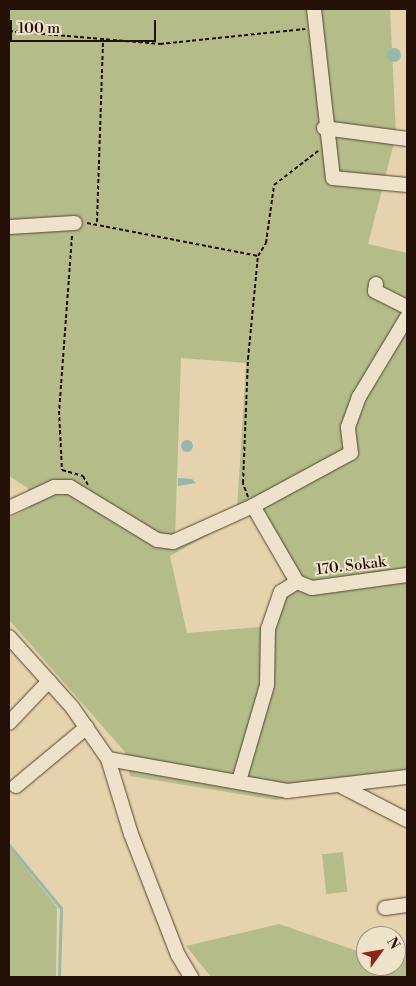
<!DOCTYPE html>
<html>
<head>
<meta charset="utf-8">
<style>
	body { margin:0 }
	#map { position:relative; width:416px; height:986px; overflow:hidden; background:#e5d3ad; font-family:"Libre Bodoni",serif }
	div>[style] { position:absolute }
	.green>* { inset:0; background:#b4bc8a; transform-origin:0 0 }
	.water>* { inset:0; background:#96b8ab }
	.round { border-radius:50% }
	.stream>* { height:3px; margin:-1.5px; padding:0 1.5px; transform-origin:1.5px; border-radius:1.5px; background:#96b8ab }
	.path>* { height:2px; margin-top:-1px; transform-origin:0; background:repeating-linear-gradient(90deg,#231108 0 4px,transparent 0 6.5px) }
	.roads { filter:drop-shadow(0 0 1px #544231) drop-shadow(0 0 1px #544231) }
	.minor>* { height:14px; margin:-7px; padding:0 7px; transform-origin:7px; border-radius:7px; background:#eee2ca }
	span { translate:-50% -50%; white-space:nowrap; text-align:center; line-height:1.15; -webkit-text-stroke:4px #eee2ca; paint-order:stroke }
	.street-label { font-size:15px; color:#231108 }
	.frame { position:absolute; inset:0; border:10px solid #231108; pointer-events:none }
	.north { position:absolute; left:356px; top:926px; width:50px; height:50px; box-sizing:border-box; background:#eee2ca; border:1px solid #9d8e7c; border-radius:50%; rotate:58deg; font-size:14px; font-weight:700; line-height:20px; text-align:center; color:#231108 }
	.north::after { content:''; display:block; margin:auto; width:18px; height:22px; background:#8f2418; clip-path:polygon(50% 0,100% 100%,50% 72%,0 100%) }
	.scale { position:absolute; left:10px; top:20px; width:146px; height:22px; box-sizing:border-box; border:2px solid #231108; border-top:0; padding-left:6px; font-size:15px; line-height:18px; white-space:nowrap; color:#231108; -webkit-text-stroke:4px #eee2ca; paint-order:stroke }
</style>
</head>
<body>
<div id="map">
	<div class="green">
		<i style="clip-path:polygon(evenodd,9px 9px,390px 9px,396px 135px,368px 244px,407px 253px,407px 778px,276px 800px,130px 776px,125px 752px,9px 620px,9px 518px,29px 508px,28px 488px,9px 476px,9px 9px,181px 358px,246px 363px,237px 511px,175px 538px,181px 358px,9px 9px,252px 511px,288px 572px,272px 626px,187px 633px,170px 556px,252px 511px)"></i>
		<i style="clip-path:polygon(9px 847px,57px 907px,56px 977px,9px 977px)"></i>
		<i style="left:343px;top:852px;width:40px;height:21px;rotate:84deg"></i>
		<i style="clip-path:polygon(279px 924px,366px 954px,366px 966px,396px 966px,396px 950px,407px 948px,407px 977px,211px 977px,186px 946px)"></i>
	</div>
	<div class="water">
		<i class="round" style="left:387px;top:48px;width:14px;height:14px"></i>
		<i class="round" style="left:181px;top:440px;width:12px;height:12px"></i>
		<i style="clip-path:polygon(178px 478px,192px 479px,196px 483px,178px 486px)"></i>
	</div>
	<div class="stream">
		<i style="left:9px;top:845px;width:82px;rotate:50.5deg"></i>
		<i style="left:61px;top:908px;width:69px;rotate:91.7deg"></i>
	</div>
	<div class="path">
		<i style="left:9px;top:31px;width:152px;rotate:4.9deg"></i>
		<i style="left:160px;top:44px;width:146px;rotate:-5.9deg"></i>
		<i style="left:97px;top:222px;width:180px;rotate:-88.1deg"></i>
		<i style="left:87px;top:223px;width:174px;rotate:10.9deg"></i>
		<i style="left:72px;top:236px;width:175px;rotate:94.2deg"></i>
		<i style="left:59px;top:411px;width:59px;rotate:87.1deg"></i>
		<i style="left:62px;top:470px;width:22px;rotate:16deg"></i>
		<i style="left:83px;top:476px;width:10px;rotate:61deg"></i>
		<i style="left:248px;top:497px;width:15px;rotate:-110deg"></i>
		<i style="left:243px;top:483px;width:124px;rotate:-87.7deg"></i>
		<i style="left:248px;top:359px;width:103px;rotate:-84.5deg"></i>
		<i style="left:258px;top:256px;width:15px;rotate:-58deg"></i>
		<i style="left:266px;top:243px;width:59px;rotate:-82.1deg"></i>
		<i style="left:274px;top:185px;width:56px;rotate:-37.7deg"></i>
	</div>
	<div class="roads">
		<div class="minor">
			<i style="left:314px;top:9px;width:170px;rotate:83.6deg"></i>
			<i style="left:333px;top:178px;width:74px;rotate:5.4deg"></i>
			<i style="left:324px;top:128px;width:84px;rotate:7.5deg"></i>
			<i style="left:9px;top:227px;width:66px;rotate:-3.5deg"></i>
			<i style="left:376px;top:284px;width:7px;rotate:98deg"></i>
			<i style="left:375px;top:291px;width:36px;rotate:27deg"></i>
			<i style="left:253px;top:506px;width:88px;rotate:59.9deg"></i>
			<i style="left:297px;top:582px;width:16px;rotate:22deg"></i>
			<i style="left:312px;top:588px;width:96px;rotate:-7.8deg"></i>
			<i style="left:9px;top:508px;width:50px;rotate:-25deg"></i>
			<i style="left:54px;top:487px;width:16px"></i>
			<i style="left:70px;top:487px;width:102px;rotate:31.3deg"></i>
			<i style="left:157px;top:540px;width:16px;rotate:7deg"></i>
			<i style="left:173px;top:542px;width:88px;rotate:-24.2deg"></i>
			<i style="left:253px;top:506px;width:111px;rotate:-28.4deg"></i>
			<i style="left:351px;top:453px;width:26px;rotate:-97deg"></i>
			<i style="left:348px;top:427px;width:32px;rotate:-70deg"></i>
			<i style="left:359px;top:397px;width:93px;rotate:-59deg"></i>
			<i style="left:9px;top:637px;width:94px;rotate:48deg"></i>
			<i style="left:72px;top:707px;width:63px;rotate:55.3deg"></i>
			<i style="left:108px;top:759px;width:78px;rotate:73deg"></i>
			<i style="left:131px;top:834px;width:130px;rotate:68.8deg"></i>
			<i style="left:178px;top:955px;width:26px;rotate:59deg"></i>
			<i style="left:9px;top:723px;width:58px;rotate:-46.4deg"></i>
			<i style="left:108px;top:759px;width:182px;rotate:10.1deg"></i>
			<i style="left:287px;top:791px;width:121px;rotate:-6.7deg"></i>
			<i style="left:239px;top:781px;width:100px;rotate:-73.7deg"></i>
			<i style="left:267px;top:685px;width:56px;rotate:-89deg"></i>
			<i style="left:268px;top:629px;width:39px;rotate:-71deg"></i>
			<i style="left:281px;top:592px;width:19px;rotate:-32deg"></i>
			<i style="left:16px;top:786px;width:92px;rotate:-39.7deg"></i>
			<i style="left:343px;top:787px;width:72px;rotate:27.3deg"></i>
			<i style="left:385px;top:908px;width:22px;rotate:-8deg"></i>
		</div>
	</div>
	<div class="street-label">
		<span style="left:351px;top:566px;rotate:-7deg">170. Sokak</span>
	</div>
	<div class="frame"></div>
	<div class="north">N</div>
	<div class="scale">100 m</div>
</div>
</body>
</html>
